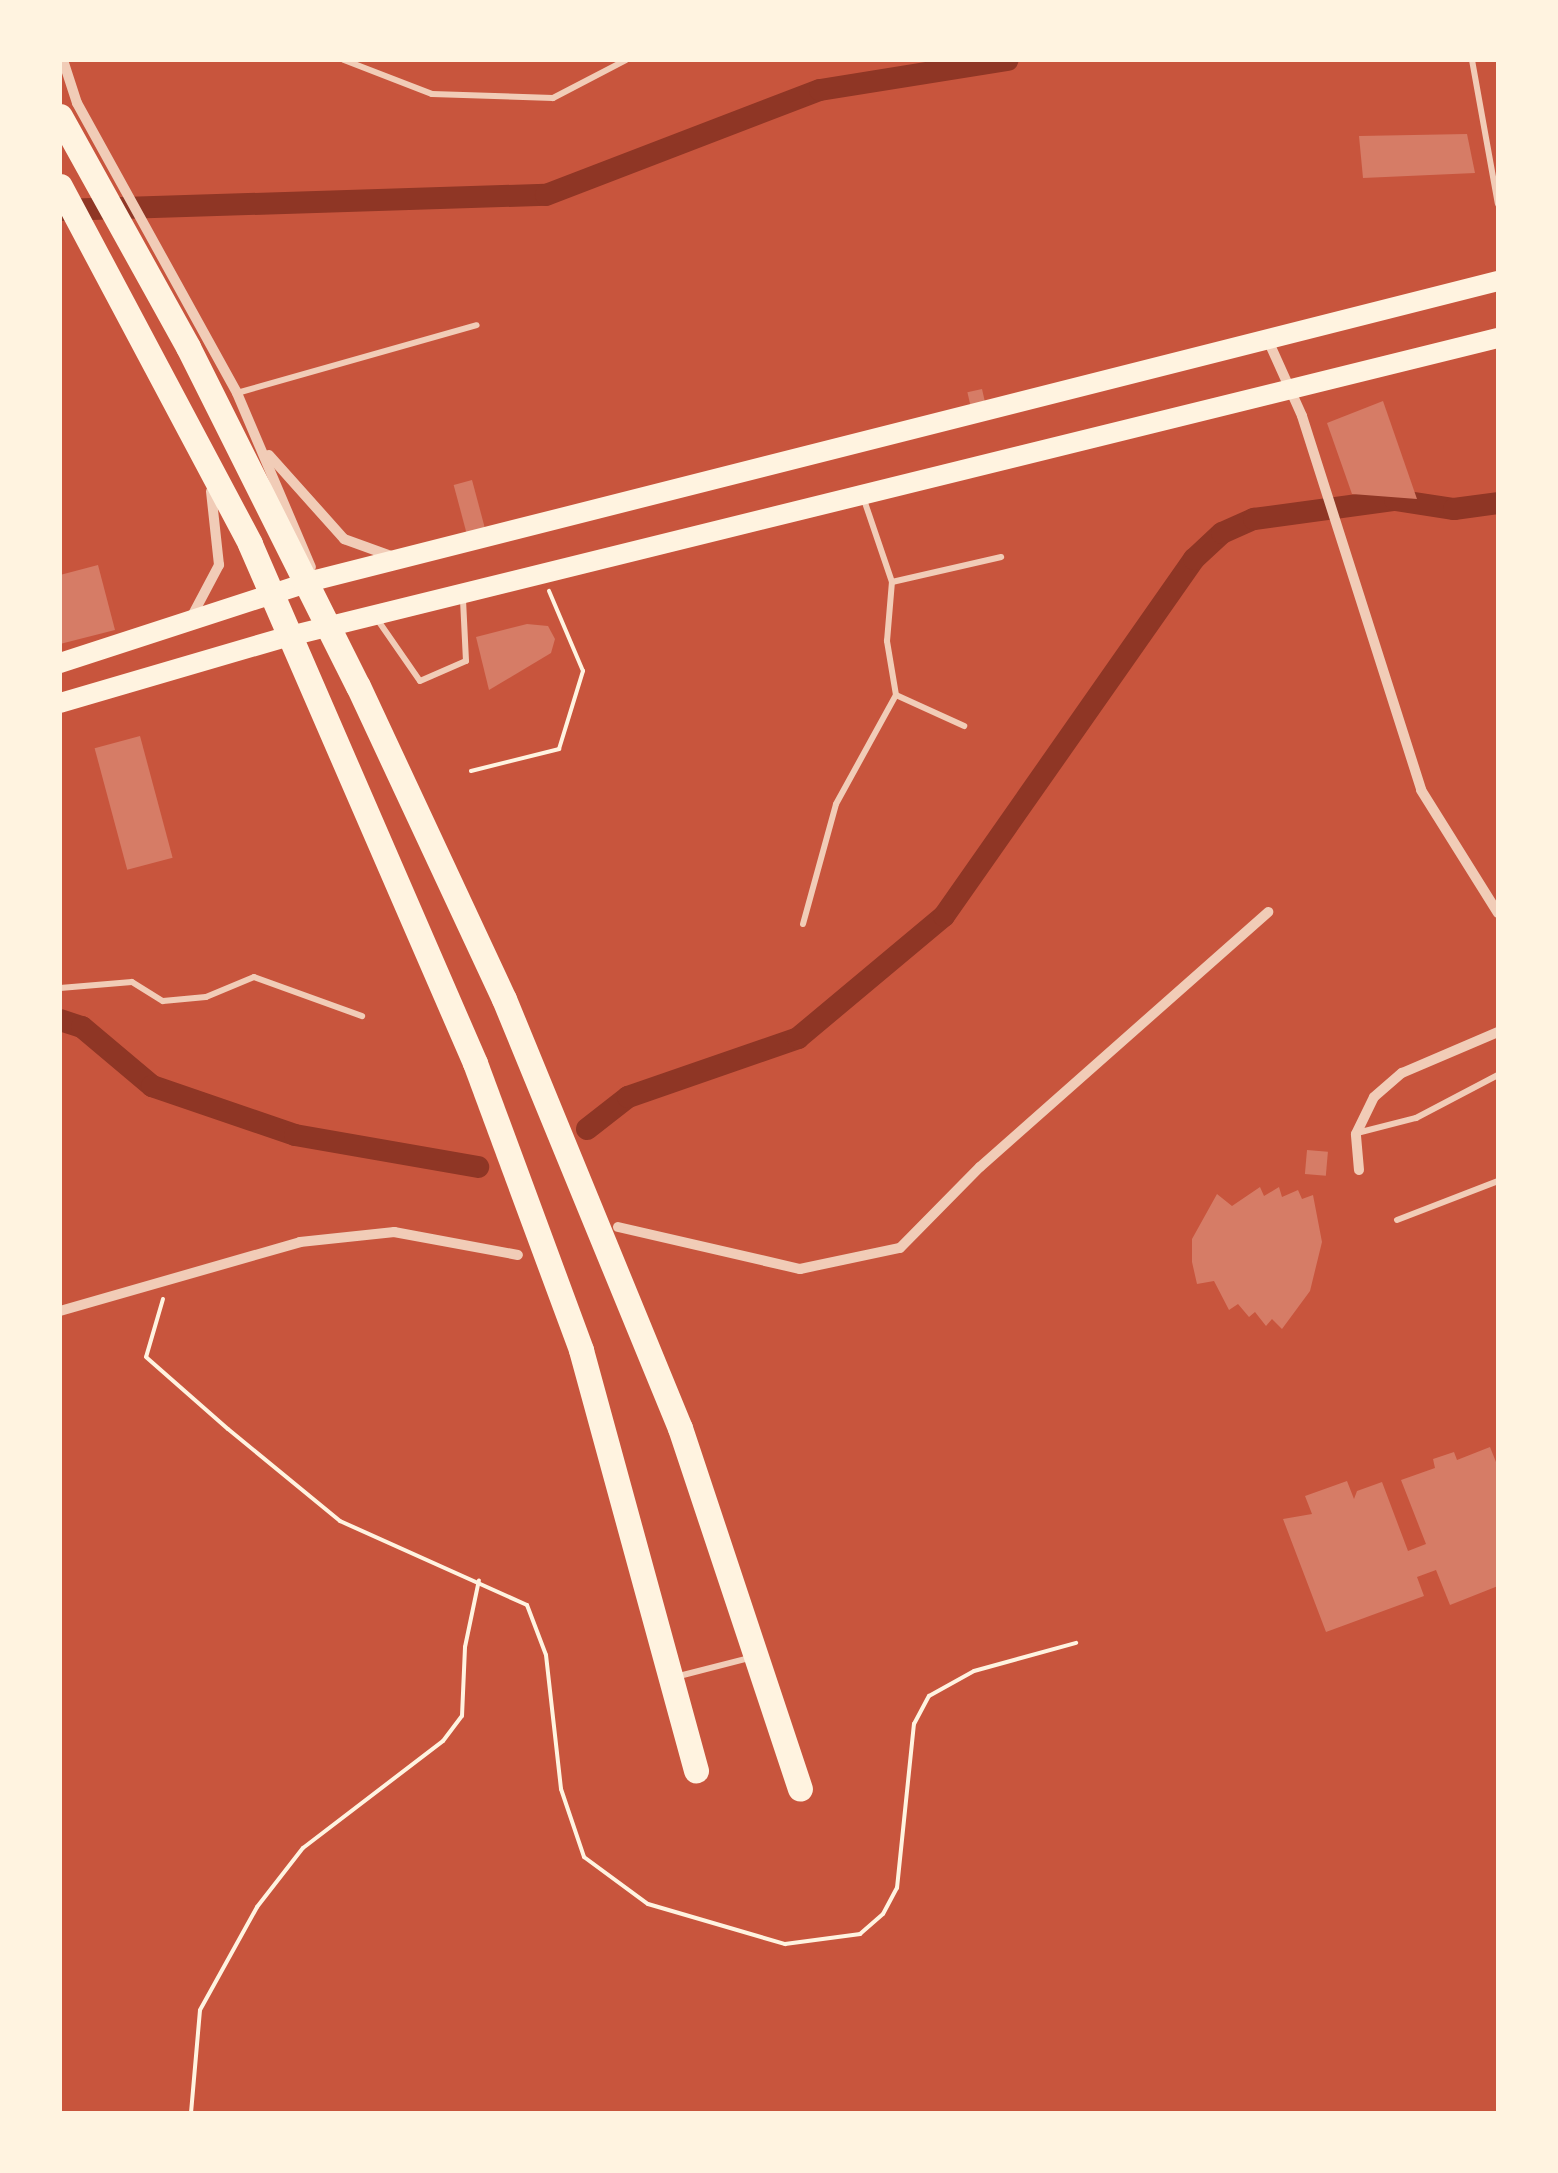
<!DOCTYPE html>
<html>
<head>
<meta charset="utf-8">
<style>
	body { margin:0 }
	#map { position:relative; width:1558px; height:2173px; overflow:hidden; background:#c8553d; font-family:"Public Sans",sans-serif }
	div>[style] { position:absolute }
	.canal>* { height:22px; margin:-11px; padding:0 11px; transform-origin:11px; border-radius:11px; background:#8f3625 }
	.building>* { inset:0; background:#d67c66; transform-origin:0 0 }
	.path>* { height:4px; margin:-2px; padding:0 2px; transform-origin:2px; border-radius:2px; background:#fff3e0 }
	.service>* { height:6px; margin:-3px; padding:0 3px; transform-origin:3px; border-radius:3px; background:#f1ccb7 }
	.minor>* { height:10px; margin:-5px; padding:0 5px; transform-origin:5px; border-radius:5px; background:#f1ccb7 }
	.primary>* { height:20px; margin:-10px; padding:0 10px; transform-origin:10px; border-radius:10px; background:#fff3e0 }
	.motorway>* { height:25px; margin:-12.5px; padding:0 12.5px; transform-origin:12.5px; border-radius:12.5px; background:#fff3e0 }
	span { translate:-50% -50%; white-space:nowrap; text-align:center; line-height:1.15; -webkit-text-stroke:8px #fff3e0; paint-order:stroke }
	.frame { position:absolute; inset:0; border:62px solid #fff3e0; pointer-events:none }
</style>
</head>
<body>
<div id="map">
	<div class="canal">
		<i style="left:60px;top:210px;width:486px;rotate:-1.8deg"></i>
		<i style="left:546px;top:195px;width:293px;rotate:-21deg"></i>
		<i style="left:820px;top:90px;width:190px;rotate:-9.1deg"></i>
		<i style="left:60px;top:1020px;width:23px;rotate:18deg"></i>
		<i style="left:82px;top:1027px;width:92px;rotate:40.1deg"></i>
		<i style="left:152px;top:1086px;width:151px;rotate:18.9deg"></i>
		<i style="left:295px;top:1135px;width:186px;rotate:9.9deg"></i>
		<i style="left:587px;top:1129px;width:52px;rotate:-38deg"></i>
		<i style="left:628px;top:1097px;width:180px;rotate:-19.1deg"></i>
		<i style="left:798px;top:1038px;width:190px;rotate:-39.9deg"></i>
		<i style="left:944px;top:916px;width:436px;rotate:-55deg"></i>
		<i style="left:1194px;top:559px;width:38px;rotate:-43deg"></i>
		<i style="left:1222px;top:533px;width:35px;rotate:-24deg"></i>
		<i style="left:1254px;top:519px;width:142px;rotate:-7.7deg"></i>
		<i style="left:1395px;top:500px;width:60px;rotate:8.7deg"></i>
		<i style="left:1454px;top:509px;width:44px;rotate:-7.8deg"></i>
	</div>
	<div class="building">
		<i style="clip-path:polygon(1467px 134px,1475px 173px,1363px 178px,1359px 136px)"></i>
		<i style="left:982px;top:389px;width:13px;height:15px;rotate:77deg"></i>
		<i style="clip-path:polygon(1383px 401px,1417px 499px,1352px 494px,1327px 423px)"></i>
		<i style="left:472px;top:480px;width:51px;height:19px;rotate:75deg"></i>
		<i style="clip-path:polygon(98px 565px,115px 630px,60px 644px,60px 575px)"></i>
		<i style="clip-path:polygon(527px 624px,548px 626px,555px 639px,551px 653px,489px 690px,476px 637px)"></i>
		<i style="left:140px;top:736px;width:126px;height:47px;rotate:75deg"></i>
		<i style="left:1307px;top:1150px;width:21px;height:24px;rotate:5deg"></i>
		<i style="clip-path:polygon(1260px 1187px,1264px 1196px,1279px 1187px,1282px 1197px,1298px 1190px,1302px 1199px,1313px 1195px,1322px 1242px,1310px 1291px,1282px 1329px,1272px 1319px,1266px 1326px,1255px 1312px,1249px 1317px,1238px 1304px,1229px 1310px,1214px 1281px,1197px 1284px,1192px 1262px,1192px 1239px,1217px 1194px,1232px 1206px)"></i>
		<i style="clip-path:polygon(1490px 1447px,1498px 1467px,1498px 1586px,1450px 1605px,1436px 1570px,1417px 1577px,1424px 1596px,1326px 1632px,1283px 1519px,1312px 1514px,1305px 1496px,1347px 1481px,1354px 1499px,1357px 1491px,1382px 1482px,1408px 1551px,1426px 1544px,1401px 1480px,1435px 1468px,1433px 1459px,1454px 1452px,1457px 1460px)"></i>
	</div>
	<div class="path">
		<i style="left:471px;top:771px;width:91px;rotate:-14deg"></i>
		<i style="left:559px;top:749px;width:82px;rotate:-72.9deg"></i>
		<i style="left:583px;top:671px;width:87px;rotate:-113deg"></i>
		<i style="left:163px;top:1299px;width:60px;rotate:106.3deg"></i>
		<i style="left:146px;top:1357px;width:109px;rotate:41.3deg"></i>
		<i style="left:228px;top:1429px;width:145px;rotate:39.4deg"></i>
		<i style="left:340px;top:1521px;width:205px;rotate:24.2deg"></i>
		<i style="left:527px;top:1605px;width:53px;rotate:69.2deg"></i>
		<i style="left:546px;top:1655px;width:135px;rotate:83.6deg"></i>
		<i style="left:561px;top:1789px;width:72px;rotate:71.3deg"></i>
		<i style="left:584px;top:1857px;width:79px;rotate:36.3deg"></i>
		<i style="left:648px;top:1904px;width:143px;rotate:16.3deg"></i>
		<i style="left:785px;top:1944px;width:76px;rotate:-7.6deg"></i>
		<i style="left:860px;top:1934px;width:30px;rotate:-41deg"></i>
		<i style="left:883px;top:1914px;width:30px;rotate:-62deg"></i>
		<i style="left:897px;top:1888px;width:165px;rotate:-84.1deg"></i>
		<i style="left:914px;top:1724px;width:32px;rotate:-62deg"></i>
		<i style="left:929px;top:1696px;width:51px;rotate:-29.1deg"></i>
		<i style="left:974px;top:1671px;width:106px;rotate:-15.4deg"></i>
		<i style="left:191px;top:2113px;width:103px;rotate:-85deg"></i>
		<i style="left:200px;top:2010px;width:118px;rotate:-61deg"></i>
		<i style="left:257px;top:1907px;width:75px;rotate:-52.1deg"></i>
		<i style="left:303px;top:1848px;width:176px;rotate:-37.4deg"></i>
		<i style="left:443px;top:1741px;width:31px;rotate:-53deg"></i>
		<i style="left:462px;top:1716px;width:69px;rotate:-87.5deg"></i>
		<i style="left:465px;top:1647px;width:68px;rotate:-78.2deg"></i>
	</div>
	<div class="service">
		<i style="left:344px;top:60px;width:94px;rotate:21.1deg"></i>
		<i style="left:432px;top:94px;width:121px;rotate:1.9deg"></i>
		<i style="left:553px;top:98px;width:82px;rotate:-27.5deg"></i>
		<i style="left:1472px;top:60px;width:146px;rotate:79.8deg"></i>
		<i style="left:237px;top:393px;width:249px;rotate:-15.8deg"></i>
		<i style="left:892px;top:582px;width:112px;rotate:-12.9deg"></i>
		<i style="left:377px;top:619px;width:75px;rotate:55.3deg"></i>
		<i style="left:420px;top:681px;width:50px;rotate:-23.5deg"></i>
		<i style="left:466px;top:661px;width:62px;rotate:-92.8deg"></i>
		<i style="left:896px;top:695px;width:75px;rotate:24.5deg"></i>
		<i style="left:803px;top:924px;width:124px;rotate:-74.6deg"></i>
		<i style="left:836px;top:804px;width:124px;rotate:-61.2deg"></i>
		<i style="left:896px;top:695px;width:55px;rotate:-99.5deg"></i>
		<i style="left:887px;top:641px;width:59px;rotate:-85.2deg"></i>
		<i style="left:892px;top:582px;width:90px;rotate:-108.8deg"></i>
		<i style="left:60px;top:988px;width:72px;rotate:-4.8deg"></i>
		<i style="left:132px;top:982px;width:36px;rotate:32deg"></i>
		<i style="left:163px;top:1001px;width:43px;rotate:-5.3deg"></i>
		<i style="left:206px;top:997px;width:52px;rotate:-22.6deg"></i>
		<i style="left:254px;top:977px;width:115px;rotate:19.9deg"></i>
		<i style="left:1357px;top:1133px;width:61px;rotate:-14.3deg"></i>
		<i style="left:1416px;top:1118px;width:93px;rotate:-27.7deg"></i>
		<i style="left:1397px;top:1220px;width:108px;rotate:-21.1deg"></i>
		<i style="left:679px;top:1676px;width:72px;rotate:-14.4deg"></i>
	</div>
	<div class="minor">
		<i style="left:63px;top:60px;width:45px;rotate:72deg"></i>
		<i style="left:77px;top:103px;width:331px;rotate:61.1deg"></i>
		<i style="left:237px;top:393px;width:189px;rotate:67deg"></i>
		<i style="left:1267px;top:338px;width:85px;rotate:65.8deg"></i>
		<i style="left:1302px;top:416px;width:392px;rotate:72.3deg"></i>
		<i style="left:1421px;top:790px;width:145px;rotate:58deg"></i>
		<i style="left:269px;top:455px;width:113px;rotate:48.2deg"></i>
		<i style="left:344px;top:539px;width:50px;rotate:19.9deg"></i>
		<i style="left:192px;top:616px;width:58px;rotate:-62.1deg"></i>
		<i style="left:219px;top:565px;width:74px;rotate:-96.2deg"></i>
		<i style="left:1359px;top:1170px;width:36px;rotate:-95deg"></i>
		<i style="left:1356px;top:1134px;width:41px;rotate:-64.1deg"></i>
		<i style="left:1374px;top:1097px;width:37px;rotate:-41deg"></i>
		<i style="left:1402px;top:1073px;width:104px;rotate:-23.1deg"></i>
		<i style="left:618px;top:1227px;width:187px;rotate:13deg"></i>
		<i style="left:800px;top:1269px;width:102px;rotate:-11.9deg"></i>
		<i style="left:900px;top:1248px;width:114px;rotate:-45.4deg"></i>
		<i style="left:980px;top:1167px;width:385px;rotate:-41.5deg"></i>
		<i style="left:60px;top:1311px;width:250px;rotate:-16deg"></i>
		<i style="left:300px;top:1242px;width:95px;rotate:-6.1deg"></i>
		<i style="left:394px;top:1232px;width:126px;rotate:10.5deg"></i>
	</div>
	<div class="primary">
		<i style="left:60px;top:663px;width:269px;rotate:-18deg"></i>
		<i style="left:316px;top:580px;width:1219px;rotate:-14.2deg"></i>
		<i style="left:60px;top:703px;width:235px;rotate:-16.3deg"></i>
		<i style="left:286px;top:637px;width:1248px;rotate:-13.86deg"></i>
	</div>
	<div class="motorway">
		<i style="left:60px;top:116px;width:264px;rotate:61deg"></i>
		<i style="left:188px;top:347px;width:379px;rotate:63.4deg"></i>
		<i style="left:358px;top:686px;width:345px;rotate:65deg"></i>
		<i style="left:504px;top:999px;width:464px;rotate:67.7deg"></i>
		<i style="left:680px;top:1428px;width:380px;rotate:71.6deg"></i>
		<i style="left:60px;top:186px;width:405px;rotate:62deg"></i>
		<i style="left:250px;top:544px;width:566px;rotate:66.56deg"></i>
		<i style="left:475px;top:1063px;width:306px;rotate:69.7deg"></i>
		<i style="left:581px;top:1350px;width:436px;rotate:74.7deg"></i>
	</div>
	<div class="frame"></div>
</div>
</body>
</html>
